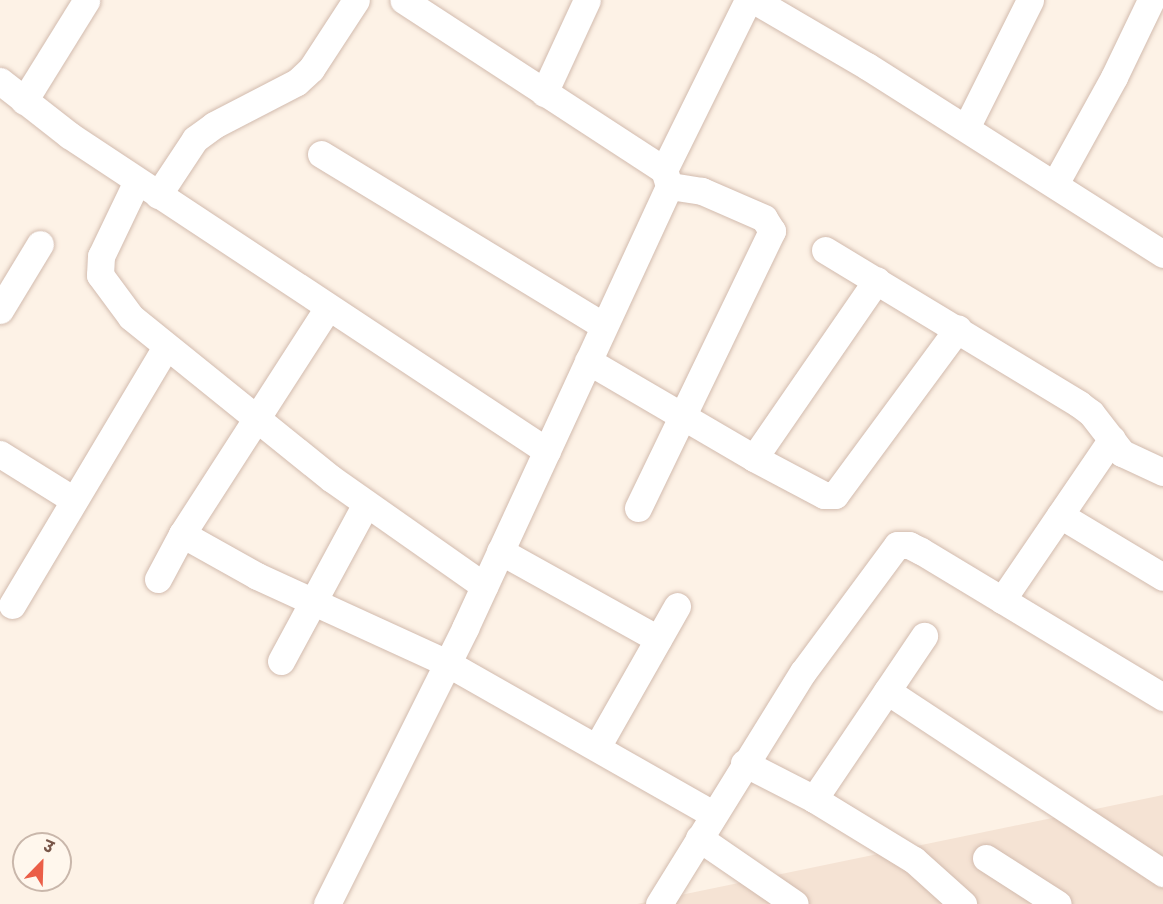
<!DOCTYPE html>
<html>
<head>
<meta charset="utf-8">
<style>
	body { margin:0 }
	#map { position:relative; width:1163px; height:904px; overflow:hidden; background:#fdf2e6; font-family:Poppins,"Noto Sans Devanagari",sans-serif }
	div>[style] { position:absolute }
	.residential>* { inset:0; background:#f5e3d4 }
	.roads { filter:drop-shadow(0 0 2px #d2bbae) drop-shadow(0 0 2px #d2bbae) }
	.street>* { height:27px; margin:-13.5px; padding:0 13.5px; transform-origin:13.5px; border-radius:13.5px; background:#fff }
	span { translate:-50% -50%; white-space:nowrap; text-align:center; line-height:1.15; -webkit-text-stroke:4.5px #fff7ed; paint-order:stroke }
	.north { position:absolute; left:12px; top:832px; width:60px; height:60px; box-sizing:border-box; background:#fff7ed; border:2px solid #c9b7ab; border-radius:50%; rotate:23deg; font-size:16px; font-weight:700; line-height:24px; text-align:center; color:#785649 }
	.north::after { content:''; display:block; margin:auto; width:21px; height:27px; background:#eb5e47; clip-path:polygon(50% 0,100% 100%,50% 72%,0 100%) }
</style>
</head>
<body>
<div id="map">
	<div class="residential">
		<i style="clip-path:polygon(1163px 795px,1163px 904px,637px 904px)"></i>
	</div>
	<div class="roads">
		<div class="street">
			<i style="left:754px;top:0;width:131px;rotate:30.3deg"></i>
			<i style="left:867px;top:66px;width:351px;rotate:32.4deg"></i>
			<i style="left:0;top:81px;width:88px;rotate:38deg"></i>
			<i style="left:69px;top:135px;width:573px;rotate:33.47deg"></i>
			<i style="left:544px;top:93px;width:102px;rotate:-65.2deg"></i>
			<i style="left:24px;top:101px;width:118px;rotate:-58.2deg"></i>
			<i style="left:966px;top:128px;width:143px;rotate:-63.4deg"></i>
			<i style="left:321px;top:154px;width:331px;rotate:31.3deg"></i>
			<i style="left:664px;top:170px;width:190px;rotate:-63.7deg"></i>
			<i style="left:137px;top:181px;width:83px;rotate:115.6deg"></i>
			<i style="left:101px;top:256px;width:19px;rotate:93deg"></i>
			<i style="left:100px;top:275px;width:52px;rotate:53.6deg"></i>
			<i style="left:131px;top:317px;width:258px;rotate:38.9deg"></i>
			<i style="left:332px;top:479px;width:186px;rotate:35.1deg"></i>
			<i style="left:1055px;top:184px;width:122px;rotate:-61.1deg"></i>
			<i style="left:1114px;top:77px;width:85px;rotate:-64.3deg"></i>
			<i style="left:158px;top:195px;width:67px;rotate:-56.5deg"></i>
			<i style="left:195px;top:139px;width:24px;rotate:-36deg"></i>
			<i style="left:214px;top:125px;width:93px;rotate:-27.4deg"></i>
			<i style="left:297px;top:82px;width:19px;rotate:-43deg"></i>
			<i style="left:311px;top:69px;width:82px;rotate:-56.9deg"></i>
			<i style="left:825px;top:250px;width:297px;rotate:31.2deg"></i>
			<i style="left:1079px;top:404px;width:15px;rotate:37deg"></i>
			<i style="left:1091px;top:413px;width:51px;rotate:52.2deg"></i>
			<i style="left:1122px;top:453px;width:45px;rotate:24.9deg"></i>
			<i style="left:0;top:310px;width:77px;rotate:-58.8deg"></i>
			<i style="left:588px;top:361px;width:192px;rotate:30.3deg"></i>
			<i style="left:754px;top:458px;width:79px;rotate:27.9deg"></i>
			<i style="left:824px;top:495px;width:11px"></i>
			<i style="left:835px;top:495px;width:207px;rotate:-53.6deg"></i>
			<i style="left:0;top:454px;width:87px;rotate:31.9deg"></i>
			<i style="left:754px;top:458px;width:216px;rotate:-55.4deg"></i>
			<i style="left:638px;top:508px;width:308px;rotate:-64.2deg"></i>
			<i style="left:772px;top:231px;width:15px;rotate:-122deg"></i>
			<i style="left:764px;top:218px;width:68px;rotate:-156.5deg"></i>
			<i style="left:702px;top:191px;width:33px;rotate:-171deg"></i>
			<i style="left:1060px;top:515px;width:120px;rotate:31deg"></i>
			<i style="left:182px;top:534px;width:86px;rotate:29.2deg"></i>
			<i style="left:257px;top:576px;width:209px;rotate:24.6deg"></i>
			<i style="left:447px;top:663px;width:306px;rotate:29.6deg"></i>
			<i style="left:500px;top:551px;width:181px;rotate:29.1deg"></i>
			<i style="left:158px;top:579px;width:51px;rotate:-61.9deg"></i>
			<i style="left:182px;top:534px;width:268px;rotate:-57.2deg"></i>
			<i style="left:1002px;top:600px;width:195px;rotate:-55.7deg"></i>
			<i style="left:12px;top:605px;width:300px;rotate:-59.2deg"></i>
			<i style="left:281px;top:661px;width:179px;rotate:-61.6deg"></i>
			<i style="left:887px;top:691px;width:331px;rotate:33.4deg"></i>
			<i style="left:597px;top:747px;width:162px;rotate:-60.4deg"></i>
			<i style="left:744px;top:763px;width:79px;rotate:27.2deg"></i>
			<i style="left:814px;top:799px;width:117px;rotate:31.4deg"></i>
			<i style="left:914px;top:860px;width:66px;rotate:41.9deg"></i>
			<i style="left:814px;top:799px;width:197px;rotate:-56deg"></i>
			<i style="left:699px;top:838px;width:116px;rotate:34.5deg"></i>
			<i style="left:986px;top:858px;width:85px;rotate:32.6deg"></i>
			<i style="left:327px;top:904px;width:309px;rotate:-63.4deg"></i>
			<i style="left:465px;top:628px;width:487px;rotate:-65.2deg"></i>
			<i style="left:669px;top:186px;width:17px;rotate:-107deg"></i>
			<i style="left:664px;top:170px;width:311px;rotate:-146.9deg"></i>
			<i style="left:659px;top:904px;width:273px;rotate:-58.2deg"></i>
			<i style="left:803px;top:672px;width:158px;rotate:-53.5deg"></i>
			<i style="left:897px;top:545px;width:12px"></i>
			<i style="left:909px;top:545px;width:13px;rotate:27deg"></i>
			<i style="left:921px;top:551px;width:283px;rotate:31.1deg"></i>
		</div>
	</div>
	<div class="north">उ</div>
</div>
</body>
</html>
